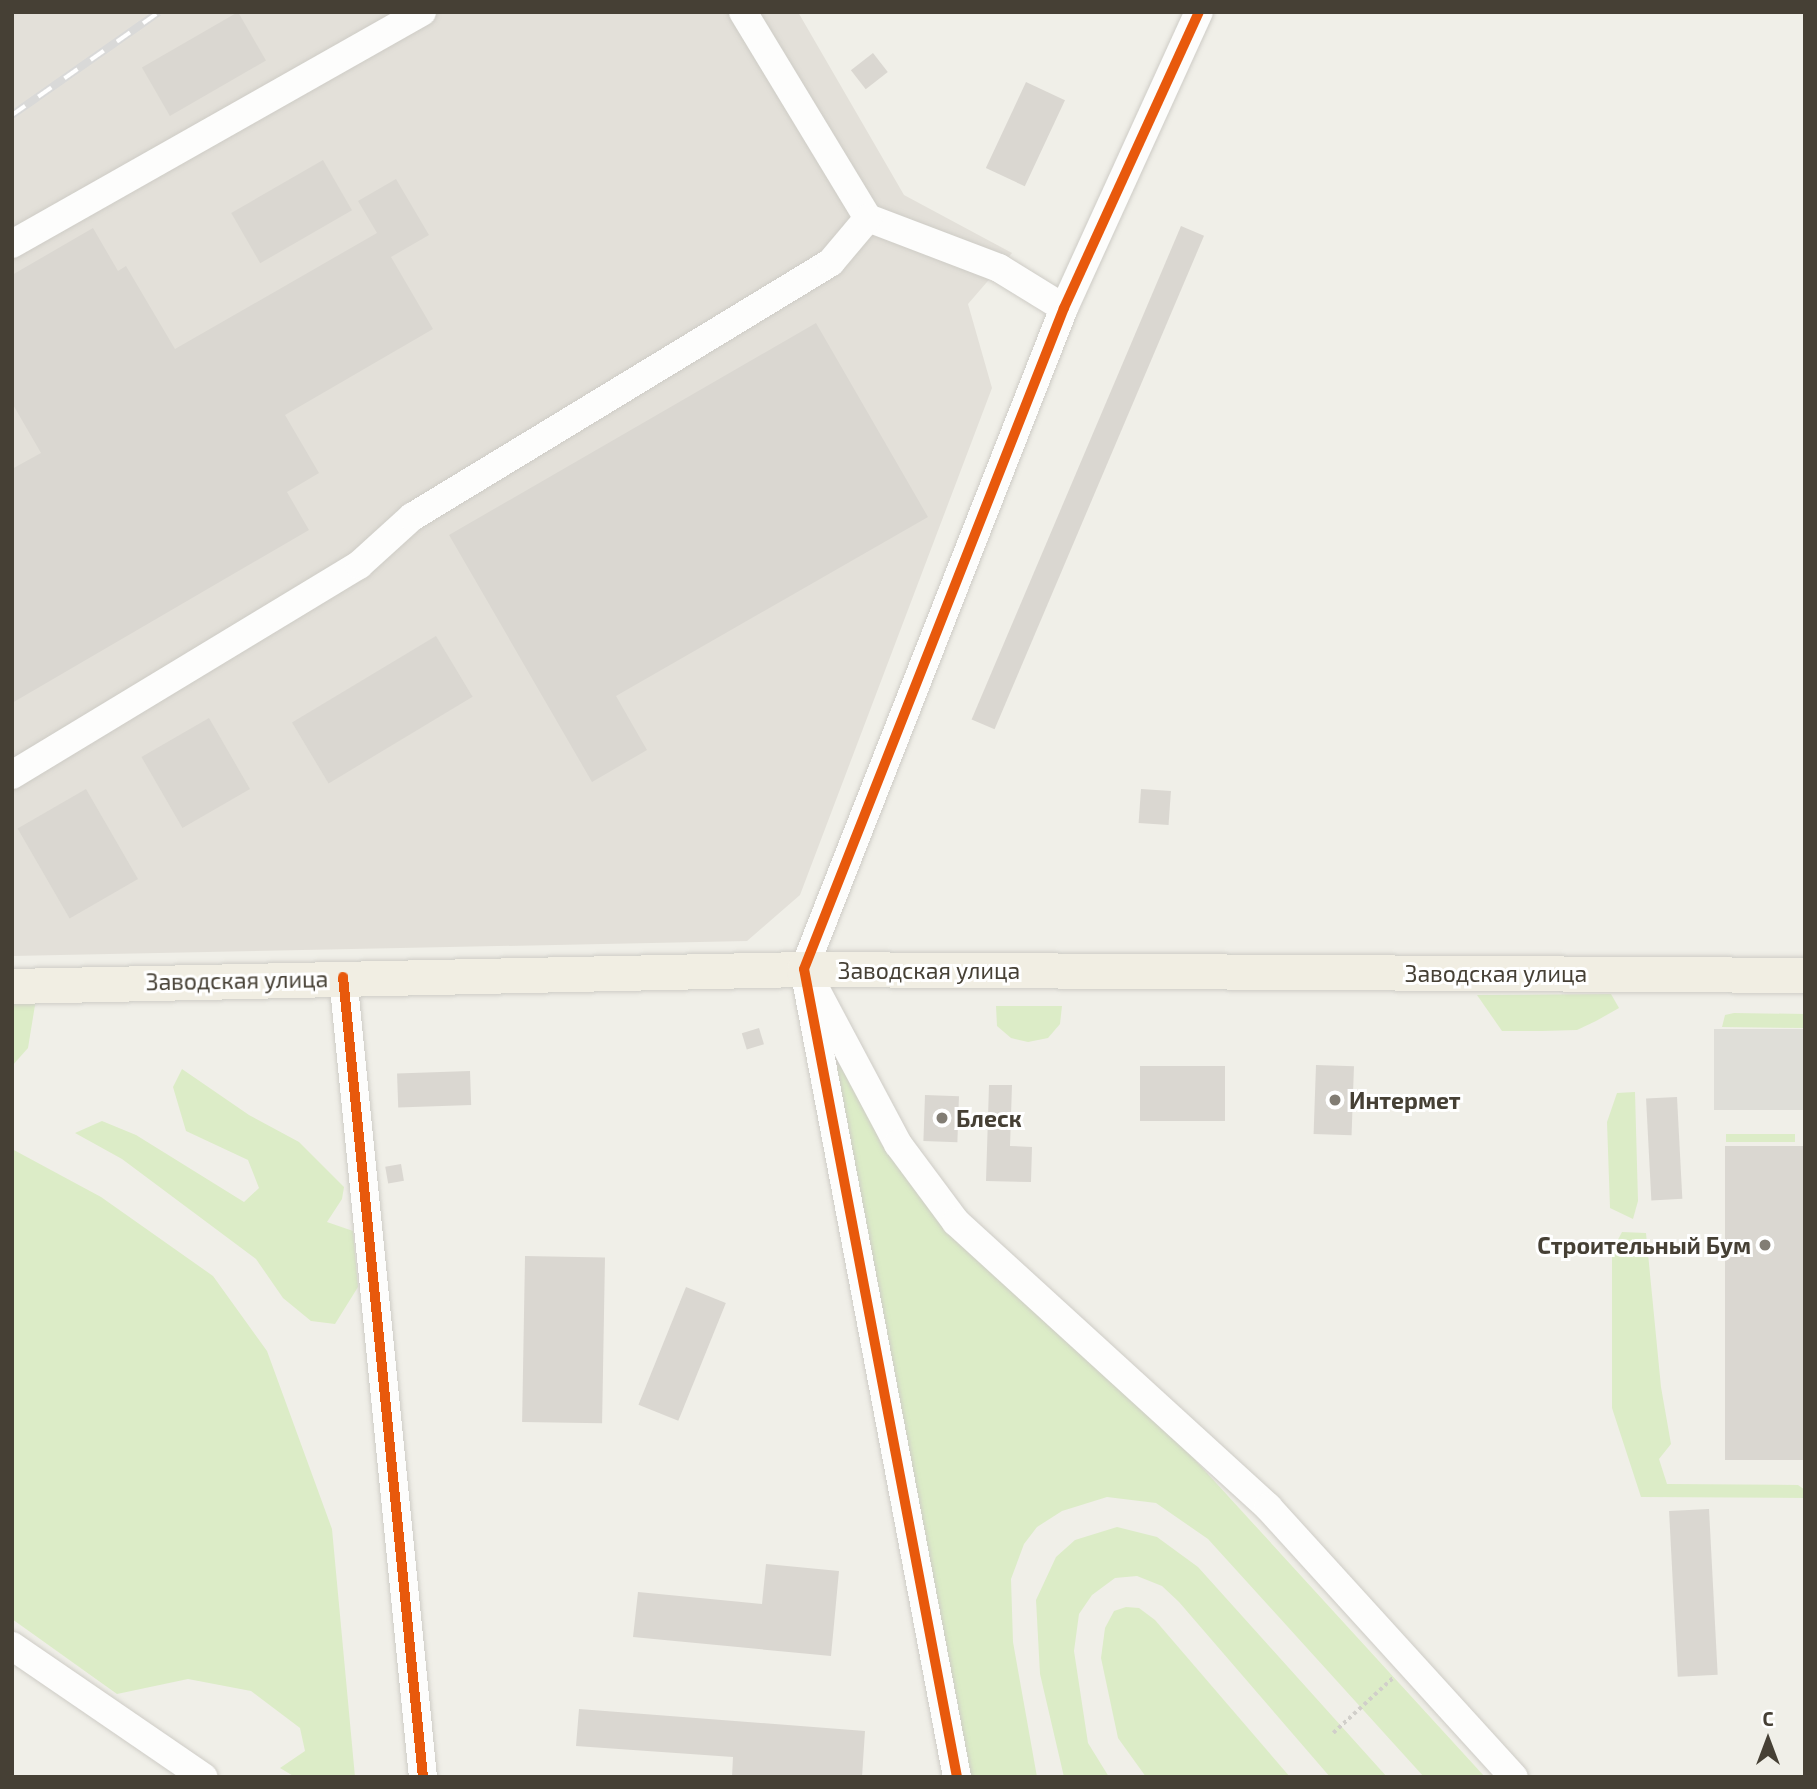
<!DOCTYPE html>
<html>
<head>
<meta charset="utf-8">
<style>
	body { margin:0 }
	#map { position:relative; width:1817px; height:1789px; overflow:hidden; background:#f0efe8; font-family:"Exo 2",sans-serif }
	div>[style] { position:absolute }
	.industrial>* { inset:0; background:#e3e0d9 }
	.green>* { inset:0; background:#dcecc7; transform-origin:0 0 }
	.parking>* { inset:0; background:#dfded8; transform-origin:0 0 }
	.building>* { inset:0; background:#dad7d1; transform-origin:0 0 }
	.path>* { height:3.5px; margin-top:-1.75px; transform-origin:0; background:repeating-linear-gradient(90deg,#d1cfca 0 3.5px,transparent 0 7px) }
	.roads { filter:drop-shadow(0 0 2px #ceccc6) drop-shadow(0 0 2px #ceccc6) }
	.minor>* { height:28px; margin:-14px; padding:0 14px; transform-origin:14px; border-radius:14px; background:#fdfdfc }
	.major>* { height:35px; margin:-17.5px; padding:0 17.5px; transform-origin:17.5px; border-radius:17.5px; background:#f1eee3 }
	.rail>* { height:8px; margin-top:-4px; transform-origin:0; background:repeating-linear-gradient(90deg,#fff 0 16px,#d9d9d8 0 32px); box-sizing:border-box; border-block:2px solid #d9d9d8 }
	.cycleway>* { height:10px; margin:-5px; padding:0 5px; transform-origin:5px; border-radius:5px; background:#e8590c }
	.dots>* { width:19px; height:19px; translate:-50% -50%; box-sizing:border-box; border:4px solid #fff; border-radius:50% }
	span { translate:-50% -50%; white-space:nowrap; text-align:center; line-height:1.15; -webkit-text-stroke:6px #fff; paint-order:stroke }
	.street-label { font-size:23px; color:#464035 }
	.poi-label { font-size:23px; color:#464035; font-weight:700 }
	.left { translate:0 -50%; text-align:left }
	.right { translate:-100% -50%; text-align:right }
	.frame { position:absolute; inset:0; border:14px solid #464035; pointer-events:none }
	.north { position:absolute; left:1733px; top:1705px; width:70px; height:70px; -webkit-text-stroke:5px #fff; paint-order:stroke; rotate:0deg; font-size:19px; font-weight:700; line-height:28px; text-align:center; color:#464035 }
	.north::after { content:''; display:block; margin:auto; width:24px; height:32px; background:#464035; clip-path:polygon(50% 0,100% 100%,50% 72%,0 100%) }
</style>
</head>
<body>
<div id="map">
	<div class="industrial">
		<i style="clip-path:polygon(12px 12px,798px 12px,904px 195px,1012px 253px,968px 304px,992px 388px,800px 895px,747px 941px,12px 956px)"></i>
	</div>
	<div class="green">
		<i style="clip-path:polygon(1611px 994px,1619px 1008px,1596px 1021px,1577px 1030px,1542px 1031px,1502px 1031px,1477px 995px)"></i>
		<i style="clip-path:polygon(36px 999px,28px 1048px,12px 1066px,12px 1000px)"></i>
		<i style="clip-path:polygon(996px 1006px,1062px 1006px,1060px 1024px,1048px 1038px,1028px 1042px,1011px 1038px,997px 1026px)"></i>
		<i style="clip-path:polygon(1734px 1013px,1805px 1014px,1805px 1028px,1722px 1027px,1725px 1015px)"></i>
		<i style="clip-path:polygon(840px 1059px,852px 1067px,880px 1142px,949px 1228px,1164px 1426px,1485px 1777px,1424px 1777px,1208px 1539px,1156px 1503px,1107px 1497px,1062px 1511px,1037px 1527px,1024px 1544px,1011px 1579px,1013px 1642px,1037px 1777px,970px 1777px,836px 1070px)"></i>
		<i style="clip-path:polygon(182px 1069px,249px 1115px,299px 1142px,344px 1187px,342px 1199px,327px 1222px,353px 1231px,358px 1287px,335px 1324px,311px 1321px,283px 1298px,256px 1259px,122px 1159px,75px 1133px,102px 1121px,136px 1135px,244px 1202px,259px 1188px,248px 1160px,186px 1131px,173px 1087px)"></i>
		<i style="clip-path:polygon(1635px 1092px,1638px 1201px,1633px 1219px,1610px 1208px,1607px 1122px,1617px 1093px)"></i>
		<i style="left:1795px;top:1134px;width:8px;height:69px;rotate:90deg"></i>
		<i style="clip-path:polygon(12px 1149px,101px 1197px,213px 1276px,267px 1351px,332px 1529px,355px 1777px,295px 1777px,280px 1768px,305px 1751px,300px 1728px,251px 1691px,188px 1679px,117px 1694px,12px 1619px)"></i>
		<i style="clip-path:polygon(1622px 1232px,1646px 1233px,1661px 1387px,1671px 1444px,1659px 1459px,1667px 1484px,1798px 1485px,1805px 1490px,1805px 1498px,1641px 1497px,1612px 1408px,1612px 1251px)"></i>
		<i style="clip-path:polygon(1117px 1527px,1157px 1537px,1198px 1567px,1387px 1777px,1330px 1777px,1179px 1602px,1162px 1586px,1137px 1576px,1115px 1578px,1092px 1595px,1079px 1614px,1074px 1651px,1088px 1743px,1109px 1777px,1064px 1777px,1040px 1674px,1036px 1600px,1056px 1557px,1075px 1540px)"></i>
		<i style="clip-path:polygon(1126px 1607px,1139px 1608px,1155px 1620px,1290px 1777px,1146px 1777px,1118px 1738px,1101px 1658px,1105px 1628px,1114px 1611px)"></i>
	</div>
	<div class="parking">
		<i style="left:1714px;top:1029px;width:91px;height:81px"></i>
	</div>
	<div class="building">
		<i style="left:238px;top:12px;width:56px;height:111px;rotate:60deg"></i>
		<i style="left:873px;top:53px;width:24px;height:28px;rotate:52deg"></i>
		<i style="left:1026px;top:82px;width:43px;height:95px;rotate:25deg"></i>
		<i style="left:323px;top:160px;width:58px;height:106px;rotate:60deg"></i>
		<i style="clip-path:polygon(396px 179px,429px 235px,391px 257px,433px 329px,285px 415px,319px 473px,287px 492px,309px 530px,12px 703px,12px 469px,41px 453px,12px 403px,12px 275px,93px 228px,118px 271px,126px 266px,175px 349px,377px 233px,358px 201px)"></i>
		<i style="left:1181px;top:226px;width:25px;height:536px;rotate:23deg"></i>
		<i style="clip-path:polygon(816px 323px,928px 517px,616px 696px,647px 750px,592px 782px,449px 535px)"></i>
		<i style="left:436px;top:636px;width:71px;height:168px;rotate:59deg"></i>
		<i style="left:209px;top:718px;width:82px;height:78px;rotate:60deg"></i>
		<i style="left:86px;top:789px;width:104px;height:79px;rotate:60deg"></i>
		<i style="left:1141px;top:789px;width:30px;height:34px;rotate:4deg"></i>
		<i style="left:759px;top:1028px;width:17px;height:18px;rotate:73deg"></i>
		<i style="left:1316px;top:1065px;width:38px;height:69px;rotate:2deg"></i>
		<i style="left:1140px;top:1066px;width:85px;height:55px"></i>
		<i style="left:470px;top:1071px;width:34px;height:73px;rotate:88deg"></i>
		<i style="clip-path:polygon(989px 1085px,1012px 1085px,1010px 1146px,1032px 1147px,1031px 1182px,986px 1181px)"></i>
		<i style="left:925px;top:1095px;width:34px;height:46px;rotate:2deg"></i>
		<i style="left:1677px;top:1097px;width:102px;height:31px;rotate:87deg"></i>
		<i style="left:1725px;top:1146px;width:80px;height:314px"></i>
		<i style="left:401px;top:1164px;width:17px;height:16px;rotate:80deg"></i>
		<i style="left:525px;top:1256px;width:80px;height:166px;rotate:1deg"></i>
		<i style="left:686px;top:1287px;width:43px;height:127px;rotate:22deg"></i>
		<i style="left:1709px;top:1509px;width:166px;height:40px;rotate:87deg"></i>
		<i style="clip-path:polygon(766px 1564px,839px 1571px,831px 1656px,633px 1637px,638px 1592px,762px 1604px)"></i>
		<i style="clip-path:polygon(579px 1709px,865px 1731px,862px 1777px,732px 1777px,733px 1757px,576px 1746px)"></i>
	</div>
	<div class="path">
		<i style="left:1333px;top:1733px;width:83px;rotate:-42.6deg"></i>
	</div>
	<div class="roads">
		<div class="minor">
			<i style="left:743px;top:12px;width:241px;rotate:58.8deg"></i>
			<i style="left:868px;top:218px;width:140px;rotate:20.9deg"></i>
			<i style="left:999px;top:268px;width:76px;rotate:31.6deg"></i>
			<i style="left:12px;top:244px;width:471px;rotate:-29.5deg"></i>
			<i style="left:12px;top:775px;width:406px;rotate:-31.2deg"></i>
			<i style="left:359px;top:565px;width:72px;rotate:-42.2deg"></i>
			<i style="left:412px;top:517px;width:490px;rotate:-31.3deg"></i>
			<i style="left:831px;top:262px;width:57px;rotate:-49.9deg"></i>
			<i style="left:343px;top:977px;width:804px;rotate:84.29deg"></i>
			<i style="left:815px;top:988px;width:177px;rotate:62deg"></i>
			<i style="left:898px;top:1144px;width:97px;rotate:53.4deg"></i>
			<i style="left:956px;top:1222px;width:423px;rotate:42.4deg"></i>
			<i style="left:1268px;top:1507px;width:365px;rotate:47.7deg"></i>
			<i style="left:12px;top:1646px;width:232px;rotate:34.4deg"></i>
			<i style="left:957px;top:1777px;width:822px;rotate:-100.72deg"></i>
			<i style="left:804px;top:969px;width:710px;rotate:-68.53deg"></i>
			<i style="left:1064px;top:308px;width:325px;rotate:-65.5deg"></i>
		</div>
		<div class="major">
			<i style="left:12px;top:986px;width:792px;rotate:-1.23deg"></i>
			<i style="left:804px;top:969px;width:1001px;rotate:0.34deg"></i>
		</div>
	</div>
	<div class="rail">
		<i style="left:12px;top:115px;width:179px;rotate:-35deg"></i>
	</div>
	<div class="cycleway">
		<i style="left:343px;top:977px;width:804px;rotate:84.29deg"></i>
		<i style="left:957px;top:1777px;width:822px;rotate:-100.72deg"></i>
		<i style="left:804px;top:969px;width:710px;rotate:-68.53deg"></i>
		<i style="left:1064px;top:308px;width:325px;rotate:-65.5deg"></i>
	</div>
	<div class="dots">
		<i style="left:1335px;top:1100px;background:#827d74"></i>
		<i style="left:942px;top:1118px;background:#827d74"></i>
		<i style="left:1765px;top:1245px;background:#827d74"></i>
	</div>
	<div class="street-label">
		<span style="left:929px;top:970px">Заводская улица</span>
		<span style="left:1496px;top:973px">Заводская улица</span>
		<span style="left:237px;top:980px;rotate:-1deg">Заводская улица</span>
	</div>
	<div class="poi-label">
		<span class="left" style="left:1349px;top:1100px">Интермет</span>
		<span class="left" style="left:956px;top:1118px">Блеск</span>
		<span class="right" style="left:1751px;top:1245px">Строительный Бум</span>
	</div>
	<div class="frame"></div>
	<div class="north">С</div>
</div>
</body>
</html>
